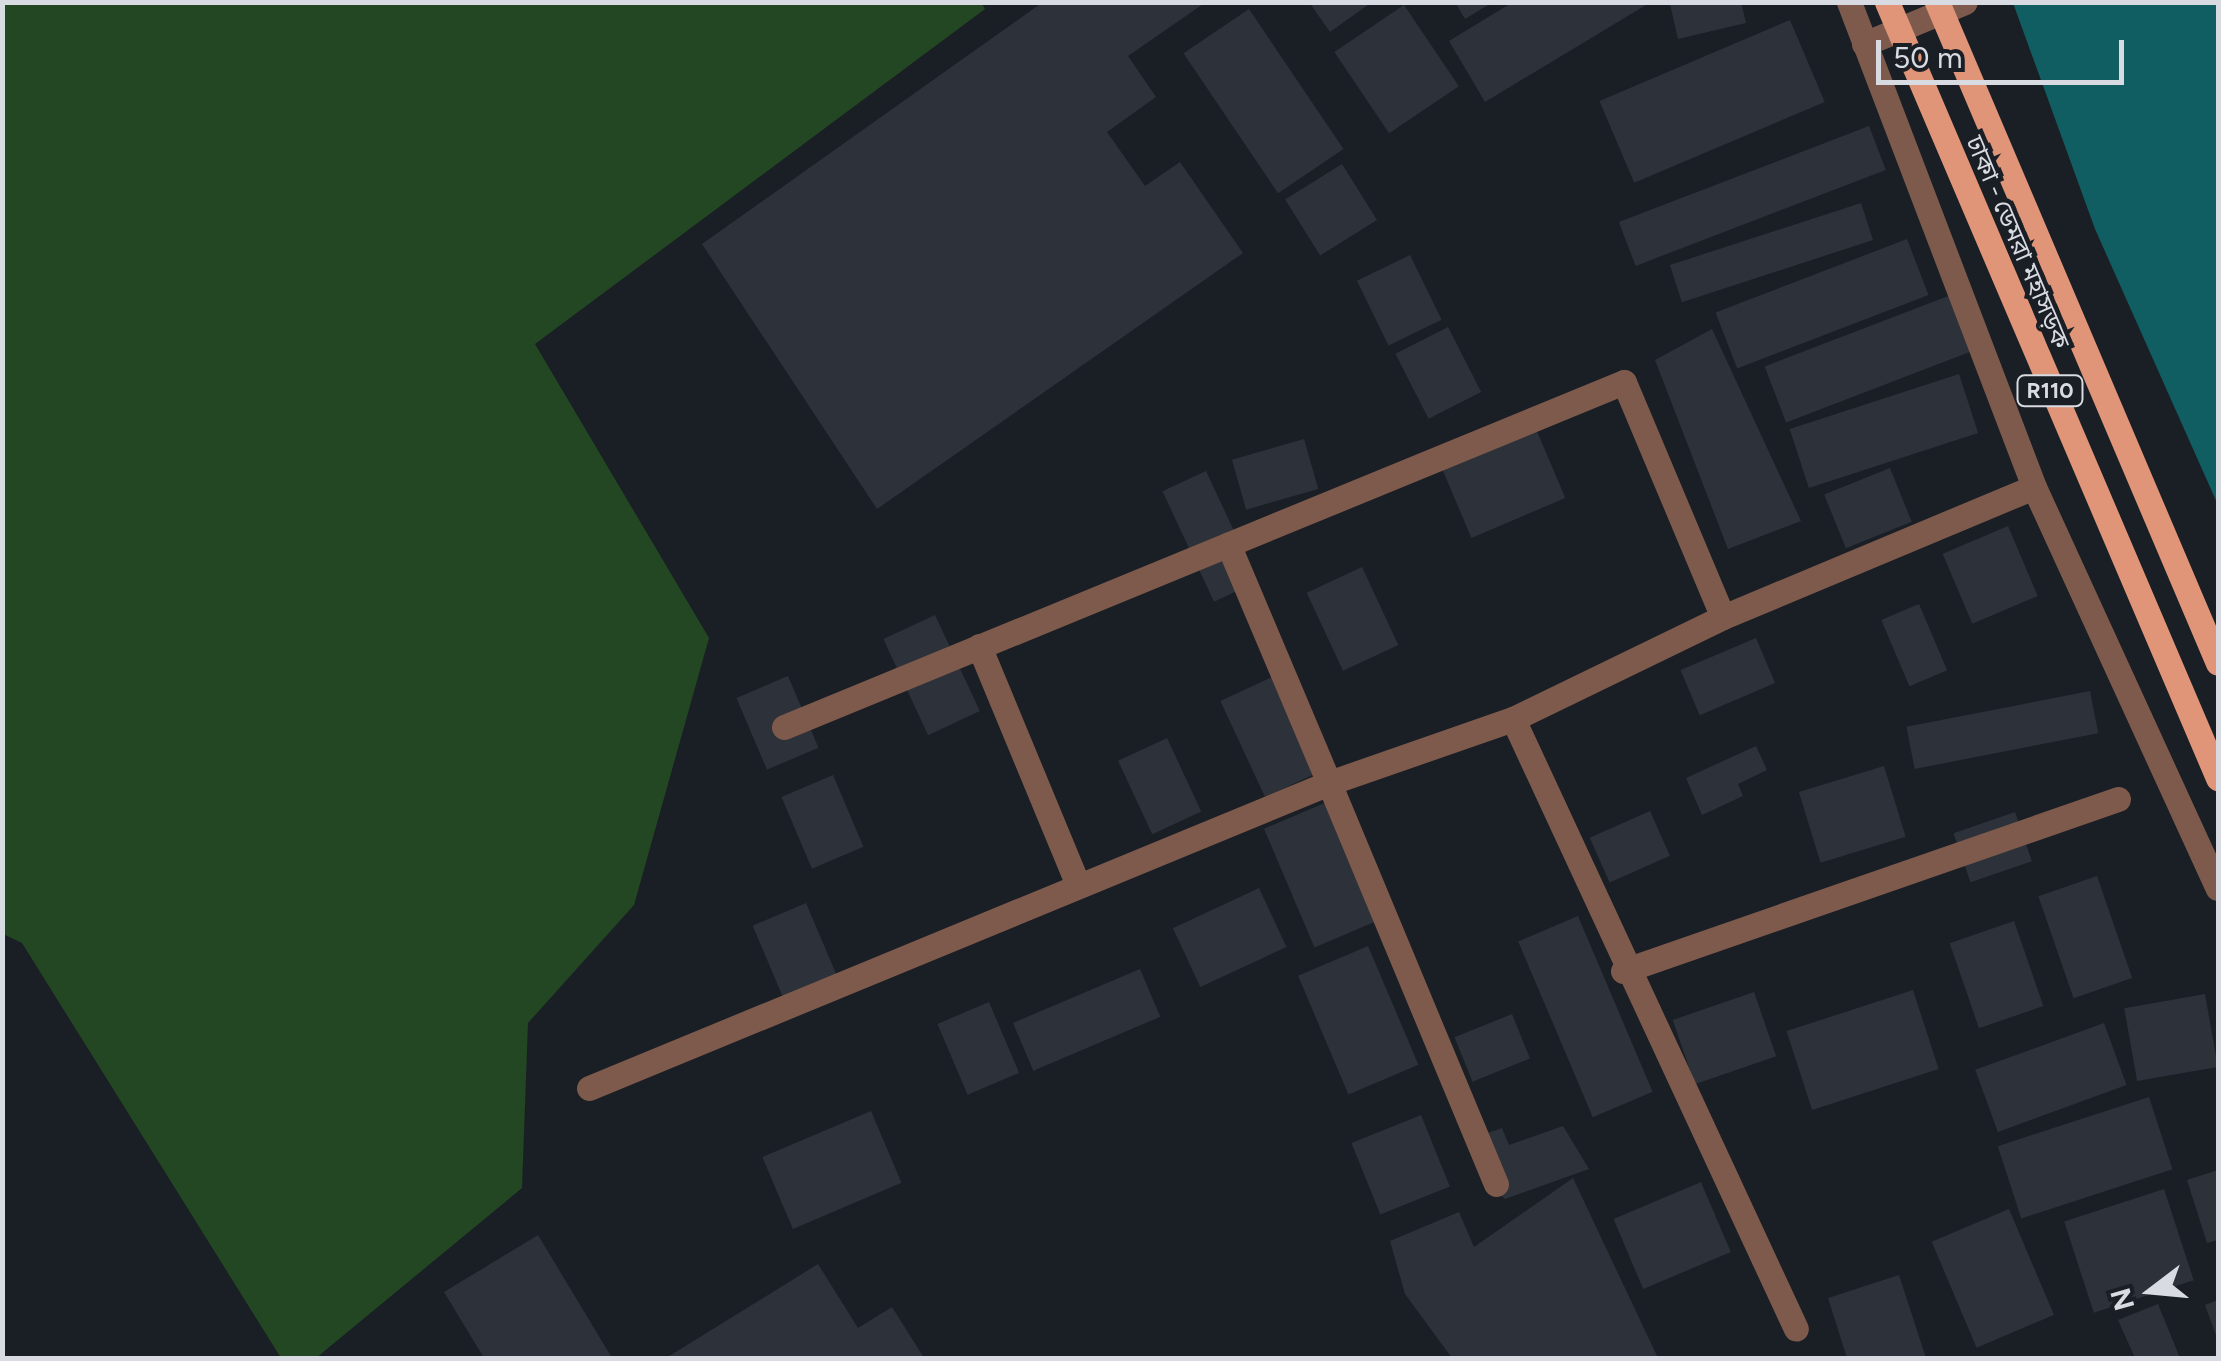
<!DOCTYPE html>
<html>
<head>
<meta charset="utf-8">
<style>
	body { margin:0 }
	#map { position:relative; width:2221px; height:1361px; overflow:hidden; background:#1a1e25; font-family:Figtree,"Noto Sans Bengali",sans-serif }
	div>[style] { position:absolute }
	.green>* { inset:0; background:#234723 }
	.water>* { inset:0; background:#105e61 }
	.building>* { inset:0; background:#2d323a; transform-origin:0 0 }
	.street>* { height:25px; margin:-12.5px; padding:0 12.5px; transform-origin:12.5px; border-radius:12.5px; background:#7e5a4c }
	.primary-bridge>* { height:25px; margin:-12.5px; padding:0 12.5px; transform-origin:12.5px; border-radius:12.5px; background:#e09578 }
	span { translate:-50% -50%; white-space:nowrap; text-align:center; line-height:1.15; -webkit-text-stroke:9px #1a1e25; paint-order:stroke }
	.shield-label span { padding:2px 8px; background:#1a1e25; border:2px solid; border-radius:8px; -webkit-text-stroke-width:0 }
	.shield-label { font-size:22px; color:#d8dbe1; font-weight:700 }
	.street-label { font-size:25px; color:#d8dbe1 }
	.frame { position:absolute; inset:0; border:5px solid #d8dbe1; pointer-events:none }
	.north { position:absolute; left:2101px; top:1241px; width:100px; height:100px; -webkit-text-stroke:8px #1a1e25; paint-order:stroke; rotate:254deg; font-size:28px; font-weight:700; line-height:40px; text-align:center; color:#d8dbe1 }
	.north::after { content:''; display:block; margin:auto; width:35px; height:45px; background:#d8dbe1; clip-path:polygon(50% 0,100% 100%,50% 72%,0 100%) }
	.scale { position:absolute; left:1876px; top:40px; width:248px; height:45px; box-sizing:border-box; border:5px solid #d8dbe1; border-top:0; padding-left:12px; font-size:30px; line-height:35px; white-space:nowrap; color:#d8dbe1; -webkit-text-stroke:8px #1a1e25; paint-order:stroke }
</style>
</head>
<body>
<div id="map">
	<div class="green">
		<i style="clip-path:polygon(981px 2px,985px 9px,535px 344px,709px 638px,634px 905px,528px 1023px,522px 1188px,316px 1358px,281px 1358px,22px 943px,3px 934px,3px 3px)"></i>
	</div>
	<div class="water">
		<i style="clip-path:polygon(2013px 3px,2218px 3px,2218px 505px,2095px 229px)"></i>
	</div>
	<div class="building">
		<i style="clip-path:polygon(1043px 2px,1206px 2px,1128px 56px,1156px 97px,1107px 132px,1145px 186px,1180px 162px,1243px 253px,877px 509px,702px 244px)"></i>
		<i style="clip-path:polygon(1309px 2px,1372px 2px,1330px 32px)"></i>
		<i style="clip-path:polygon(1455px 2px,1493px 2px,1465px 19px)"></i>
		<i style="clip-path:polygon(1513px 2px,1651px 2px,1485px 102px,1449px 41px)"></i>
		<i style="clip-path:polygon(1741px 2px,1746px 23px,1678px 39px,1670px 4px)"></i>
		<i style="left:1404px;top:5px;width:98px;height:84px;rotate:56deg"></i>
		<i style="left:1249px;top:9px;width:169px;height:79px;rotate:56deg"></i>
		<i style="left:1790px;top:20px;width:89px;height:207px;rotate:67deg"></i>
		<i style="left:1869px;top:126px;width:47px;height:268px;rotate:69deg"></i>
		<i style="left:1342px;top:164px;width:66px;height:67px;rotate:58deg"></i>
		<i style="left:1861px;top:203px;width:39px;height:201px;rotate:72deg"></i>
		<i style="left:1907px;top:239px;width:60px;height:205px;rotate:69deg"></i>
		<i style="left:1410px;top:255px;width:72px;height:59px;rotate:64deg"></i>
		<i style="left:1956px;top:293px;width:60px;height:205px;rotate:69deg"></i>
		<i style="left:1448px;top:327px;width:73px;height:59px;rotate:63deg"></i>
		<i style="clip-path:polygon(1712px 329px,1801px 521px,1728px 549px,1655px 360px)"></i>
		<i style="left:1959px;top:374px;width:62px;height:178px;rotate:72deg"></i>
		<i style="left:1536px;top:429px;width:75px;height:102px;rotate:67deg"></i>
		<i style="left:1304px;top:439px;width:52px;height:75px;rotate:74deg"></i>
		<i style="left:1890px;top:468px;width:58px;height:71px;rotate:68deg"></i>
		<i style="left:1206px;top:471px;width:122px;height:48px;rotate:65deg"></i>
		<i style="left:2008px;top:526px;width:76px;height:71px;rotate:67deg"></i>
		<i style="left:1362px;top:567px;width:86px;height:61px;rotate:65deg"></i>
		<i style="left:1919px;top:604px;width:72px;height:41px;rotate:67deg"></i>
		<i style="left:935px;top:615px;width:106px;height:57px;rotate:65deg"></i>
		<i style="left:1756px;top:638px;width:49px;height:82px;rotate:67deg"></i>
		<i style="left:788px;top:676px;width:78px;height:56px;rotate:67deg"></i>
		<i style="left:1272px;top:677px;width:106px;height:57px;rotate:65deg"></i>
		<i style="left:2090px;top:691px;width:43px;height:187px;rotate:79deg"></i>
		<i style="left:1167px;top:738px;width:81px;height:54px;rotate:65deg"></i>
		<i style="clip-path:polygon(1756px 746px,1767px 770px,1738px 784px,1743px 796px,1702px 815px,1686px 778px)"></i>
		<i style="left:1884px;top:766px;width:74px;height:89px;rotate:73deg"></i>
		<i style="left:833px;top:775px;width:78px;height:56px;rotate:67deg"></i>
		<i style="left:1334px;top:799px;width:129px;height:76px;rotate:67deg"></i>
		<i style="left:1650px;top:811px;width:49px;height:66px;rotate:66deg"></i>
		<i style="left:2015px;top:812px;width:52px;height:65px;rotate:71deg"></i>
		<i style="left:2097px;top:876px;width:108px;height:62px;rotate:71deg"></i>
		<i style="left:1259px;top:888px;width:65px;height:95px;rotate:65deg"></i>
		<i style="left:806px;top:903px;width:78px;height:58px;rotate:67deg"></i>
		<i style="left:1578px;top:916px;width:191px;height:65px;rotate:67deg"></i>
		<i style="left:2014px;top:921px;width:90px;height:68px;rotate:71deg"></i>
		<i style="left:1368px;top:946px;width:129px;height:76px;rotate:67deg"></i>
		<i style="left:1140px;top:969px;width:52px;height:138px;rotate:67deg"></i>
		<i style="left:1913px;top:990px;width:83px;height:133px;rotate:72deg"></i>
		<i style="left:1754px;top:992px;width:68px;height:86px;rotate:71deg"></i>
		<i style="left:2205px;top:994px;width:74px;height:82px;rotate:80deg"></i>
		<i style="left:989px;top:1002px;width:77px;height:56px;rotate:67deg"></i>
		<i style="left:1512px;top:1014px;width:48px;height:62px;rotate:68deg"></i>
		<i style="left:2104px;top:1023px;width:66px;height:137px;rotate:70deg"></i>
		<i style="left:2149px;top:1097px;width:76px;height:159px;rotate:72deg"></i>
		<i style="left:871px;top:1111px;width:78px;height:118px;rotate:67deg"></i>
		<i style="left:1421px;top:1115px;width:77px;height:75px;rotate:68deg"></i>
		<i style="clip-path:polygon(1563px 1126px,1589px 1169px,1505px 1199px,1484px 1181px,1465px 1141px,1502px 1128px,1509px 1145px)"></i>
		<i style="clip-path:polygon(2218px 1170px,2218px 1240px,2207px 1243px,2187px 1180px)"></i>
		<i style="clip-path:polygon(1573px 1178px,1658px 1358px,1452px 1358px,1405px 1294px,1390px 1241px,1459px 1212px,1474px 1247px)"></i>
		<i style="left:1701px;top:1182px;width:76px;height:95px;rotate:67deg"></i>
		<i style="left:2164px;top:1189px;width:96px;height:105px;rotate:72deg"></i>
		<i style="left:2009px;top:1209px;width:115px;height:84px;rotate:67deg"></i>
		<i style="clip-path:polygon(538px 1235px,612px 1358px,484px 1358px,444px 1292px)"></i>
		<i style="clip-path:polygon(818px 1264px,858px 1328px,892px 1307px,924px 1358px,666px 1358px)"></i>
		<i style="clip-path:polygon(1899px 1275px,1926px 1358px,1847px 1358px,1828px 1298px)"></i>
		<i style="clip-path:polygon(2218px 1300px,2218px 1341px,2205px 1305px)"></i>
		<i style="clip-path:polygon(2158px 1304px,2180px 1358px,2135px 1358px,2118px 1320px)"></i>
	</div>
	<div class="street">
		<i style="left:1849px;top:2px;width:519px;rotate:69.12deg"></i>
		<i style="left:2034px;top:487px;width:441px;rotate:65.4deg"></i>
		<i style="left:1864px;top:44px;width:109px;rotate:-22.6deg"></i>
		<i style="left:979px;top:646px;width:256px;rotate:67.5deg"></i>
		<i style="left:1513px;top:719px;width:672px;rotate:65.11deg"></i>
		<i style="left:784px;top:727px;width:908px;rotate:-22.33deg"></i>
		<i style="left:1624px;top:382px;width:255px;rotate:67.2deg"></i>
		<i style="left:1623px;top:971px;width:524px;rotate:-19.16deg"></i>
		<i style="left:589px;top:1088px;width:800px;rotate:-22.4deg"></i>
		<i style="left:1329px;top:783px;width:259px;rotate:-112.9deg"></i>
		<i style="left:1496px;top:1184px;width:434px;rotate:-112.6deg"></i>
		<i style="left:1329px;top:783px;width:195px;rotate:-19.2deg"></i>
		<i style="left:1513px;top:719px;width:233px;rotate:-25.9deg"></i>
		<i style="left:1723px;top:617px;width:337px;rotate:-22.7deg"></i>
	</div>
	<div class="primary-bridge">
		<i style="left:1887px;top:2px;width:844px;rotate:66.9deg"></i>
		<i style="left:1937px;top:2px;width:718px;rotate:66.97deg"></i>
	</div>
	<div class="shield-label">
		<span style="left:2050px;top:391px">R110</span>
	</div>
	<div class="street-label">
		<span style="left:2018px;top:242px;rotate:67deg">ঢাকা - ডেমরা মহাসড়ক</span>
	</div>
	<div class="frame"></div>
	<div class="north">N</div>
	<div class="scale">50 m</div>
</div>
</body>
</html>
